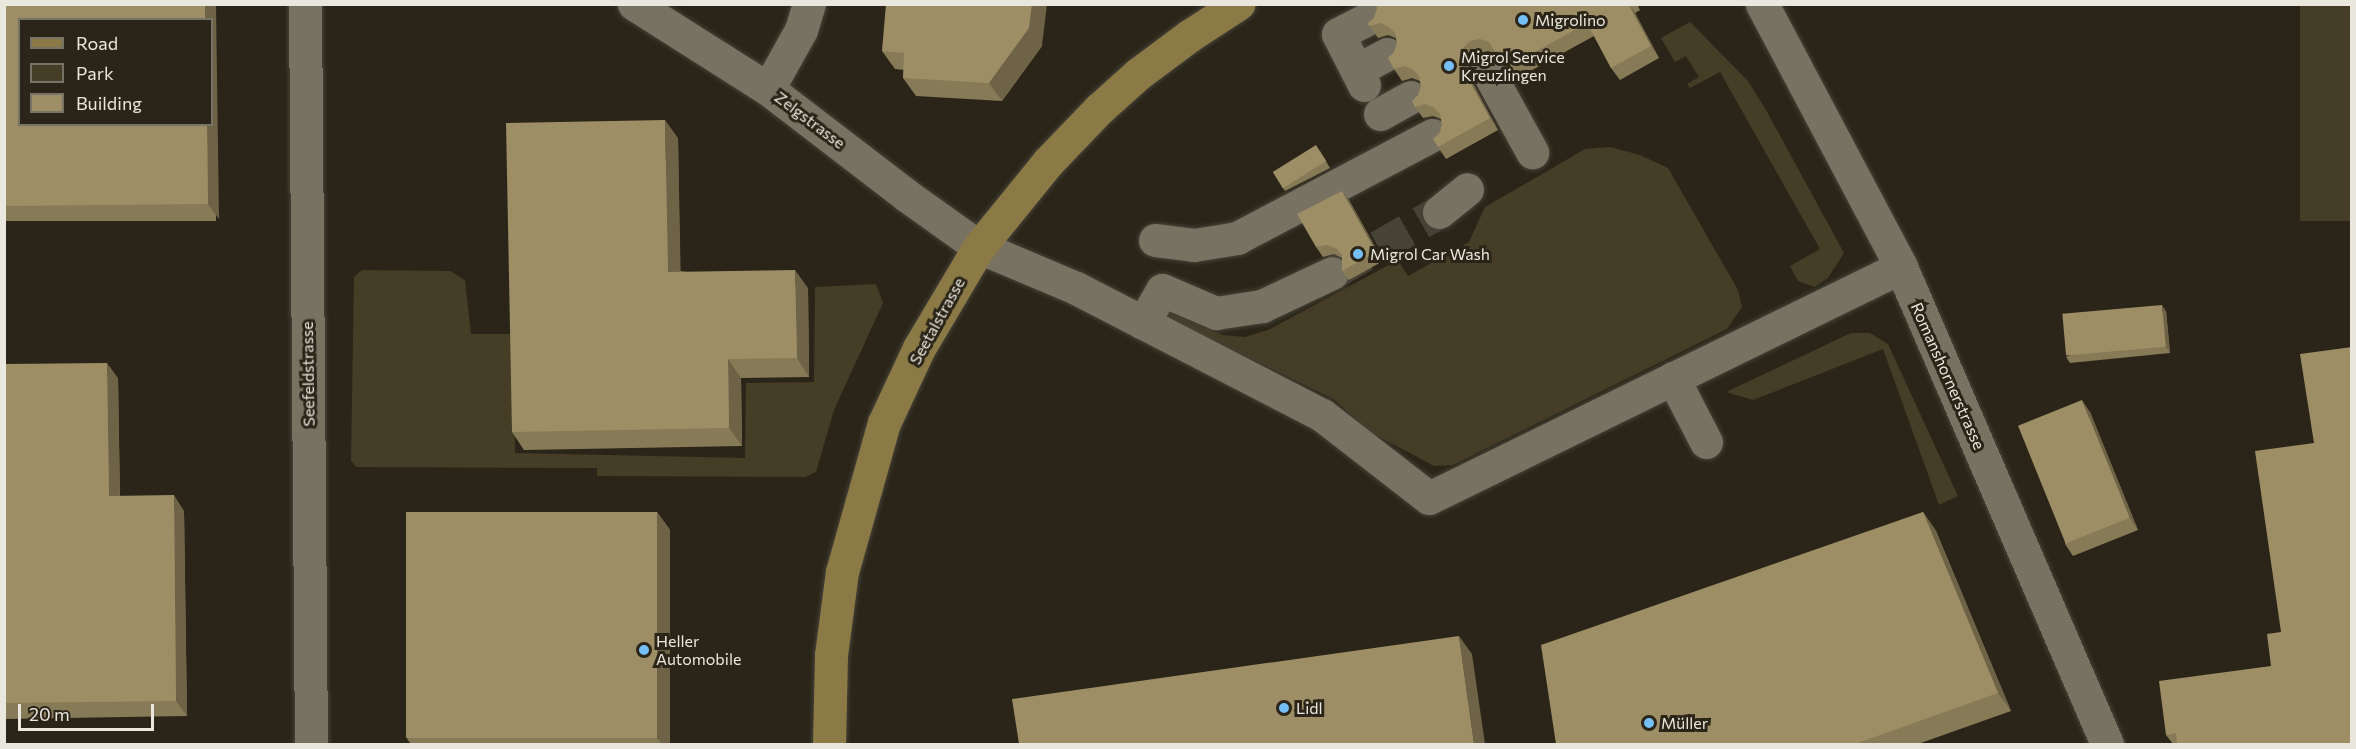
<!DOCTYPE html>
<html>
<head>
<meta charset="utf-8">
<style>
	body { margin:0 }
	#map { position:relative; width:2356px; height:749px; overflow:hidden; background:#2a2518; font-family:Commissioner,sans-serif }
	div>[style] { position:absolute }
	.green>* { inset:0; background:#453d26; transform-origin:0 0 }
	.minor-tunnel>* { height:33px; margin-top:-16.5px; transform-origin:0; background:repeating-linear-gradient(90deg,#474236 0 33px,transparent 0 49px) }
	.roads { filter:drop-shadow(0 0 2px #464238) drop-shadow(0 0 2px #464238) }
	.minor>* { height:33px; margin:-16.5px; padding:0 16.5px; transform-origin:16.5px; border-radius:16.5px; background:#787263 }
	.major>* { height:33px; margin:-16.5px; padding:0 16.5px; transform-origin:16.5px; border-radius:16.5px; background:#8c7a46 }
	.wall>* { inset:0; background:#877a57; transform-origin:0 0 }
	.shaded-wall>* { inset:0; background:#6e6347 }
	.building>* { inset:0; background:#9d8e65; transform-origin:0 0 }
	.dots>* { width:16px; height:16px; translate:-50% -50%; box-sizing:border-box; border:3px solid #2a2518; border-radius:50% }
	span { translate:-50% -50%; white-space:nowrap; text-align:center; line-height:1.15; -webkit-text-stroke:6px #2a2518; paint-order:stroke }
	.poi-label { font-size:16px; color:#eae7de }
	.left { translate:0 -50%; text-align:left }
	.street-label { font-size:16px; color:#eae7de }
	.frame { position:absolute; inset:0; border:6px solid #eae7de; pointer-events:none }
	.legend { position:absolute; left:18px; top:18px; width:195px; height:108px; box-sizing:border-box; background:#2a2518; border:2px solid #777367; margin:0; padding:8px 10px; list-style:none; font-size:18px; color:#eae7de }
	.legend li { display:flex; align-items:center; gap:12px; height:30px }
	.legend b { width:30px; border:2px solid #777367 }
	.scale { position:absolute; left:18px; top:704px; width:136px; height:27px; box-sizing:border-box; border:3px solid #eae7de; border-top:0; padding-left:8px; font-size:18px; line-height:21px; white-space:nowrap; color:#eae7de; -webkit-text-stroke:4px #2a2518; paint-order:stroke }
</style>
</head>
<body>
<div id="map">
	<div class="green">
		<i style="left:2300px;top:5px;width:51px;height:216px"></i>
		<i style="clip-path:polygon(1690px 22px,1748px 81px,1766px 110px,1844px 253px,1828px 278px,1815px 287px,1798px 281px,1790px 266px,1820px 249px,1720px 72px,1690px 88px,1687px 84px,1699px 77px,1686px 56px,1675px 62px,1661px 38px)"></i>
		<i style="clip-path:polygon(1610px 147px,1640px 155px,1668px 168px,1738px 290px,1742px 307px,1727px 329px,1453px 465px,1434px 466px,1370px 432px,1334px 399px,1159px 314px,1163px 310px,1223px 335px,1245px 337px,1268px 330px,1398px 260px,1408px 276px,1469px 242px,1485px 207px,1585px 149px)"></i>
		<i style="clip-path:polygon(362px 270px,450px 271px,465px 280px,471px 334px,513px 334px,515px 453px,745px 458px,746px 383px,814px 382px,815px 287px,876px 284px,883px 303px,834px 410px,816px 472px,805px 477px,597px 476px,597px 468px,357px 467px,351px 461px,354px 277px)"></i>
		<i style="clip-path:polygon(1851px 333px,1870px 333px,1888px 344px,1958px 496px,1939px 505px,1883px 349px,1753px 400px,1726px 392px)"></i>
	</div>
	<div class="minor-tunnel">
		<i style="left:1336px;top:271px;width:119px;rotate:-29.8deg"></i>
	</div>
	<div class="roads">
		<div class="minor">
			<i style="left:305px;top:4px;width:740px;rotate:89.54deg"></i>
			<i style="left:634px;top:4px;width:159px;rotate:32.4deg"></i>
			<i style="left:768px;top:89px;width:174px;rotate:37.5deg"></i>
			<i style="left:906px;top:195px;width:90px;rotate:35.5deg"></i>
			<i style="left:979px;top:247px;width:105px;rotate:22.9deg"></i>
			<i style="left:1076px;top:288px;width:277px;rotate:27.3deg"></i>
			<i style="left:1322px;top:415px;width:135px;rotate:37.8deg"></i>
			<i style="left:1429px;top:498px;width:525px;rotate:-26.08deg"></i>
			<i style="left:1762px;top:4px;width:297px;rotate:62.1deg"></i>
			<i style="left:1901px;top:267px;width:520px;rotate:66.64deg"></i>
			<i style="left:1357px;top:70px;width:34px;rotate:-28deg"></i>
			<i style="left:1487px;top:70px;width:94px;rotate:61.2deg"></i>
			<i style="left:1364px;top:85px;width:57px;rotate:-117deg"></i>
			<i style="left:1338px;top:34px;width:33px;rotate:-27deg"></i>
			<i style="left:768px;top:89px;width:68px;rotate:-60.8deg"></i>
			<i style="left:801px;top:30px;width:27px;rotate:-73deg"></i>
			<i style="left:1380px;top:114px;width:35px;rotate:-29deg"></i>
			<i style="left:1439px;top:212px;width:36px;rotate:-39deg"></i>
			<i style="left:1155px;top:240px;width:39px;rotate:7deg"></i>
			<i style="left:1194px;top:245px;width:44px;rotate:-9.2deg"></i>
			<i style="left:1237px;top:238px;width:221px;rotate:-27.8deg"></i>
			<i style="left:1143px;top:323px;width:38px;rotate:-60deg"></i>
			<i style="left:1162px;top:290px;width:59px;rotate:23.1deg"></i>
			<i style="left:1216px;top:313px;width:47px;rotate:-8.7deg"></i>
			<i style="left:1262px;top:306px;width:77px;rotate:-25.2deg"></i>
			<i style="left:1673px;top:378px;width:72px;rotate:62.7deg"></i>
		</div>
		<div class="major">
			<i style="left:829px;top:744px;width:89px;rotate:-88.7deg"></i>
			<i style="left:831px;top:655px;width:84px;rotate:-82.5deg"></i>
			<i style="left:842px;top:572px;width:155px;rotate:-74.3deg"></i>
			<i style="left:884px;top:423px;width:83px;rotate:-65deg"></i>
			<i style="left:919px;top:348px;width:117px;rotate:-59.3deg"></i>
			<i style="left:979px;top:247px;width:109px;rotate:-50.9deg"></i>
			<i style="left:1048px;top:162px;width:74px;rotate:-46.1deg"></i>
			<i style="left:1099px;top:109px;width:52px;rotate:-41.9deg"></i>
			<i style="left:1138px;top:74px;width:64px;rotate:-36.7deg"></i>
			<i style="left:1189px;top:36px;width:59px;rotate:-33.1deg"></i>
		</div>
	</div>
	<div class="wall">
		<i style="left:4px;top:4px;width:212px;height:217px"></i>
		<i style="clip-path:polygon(1376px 4px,1637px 4px,1640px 10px,1635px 13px,1659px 58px,1620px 80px,1611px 68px,1594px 36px,1514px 80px,1496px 54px,1488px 51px,1479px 53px,1471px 61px,1468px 70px,1470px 78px,1498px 130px,1446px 159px,1438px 147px,1440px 132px,1442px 124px,1441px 119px,1433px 116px,1423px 118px,1415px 107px,1421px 86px,1420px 81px,1412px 78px,1402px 81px,1394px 69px,1394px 52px,1397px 43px,1396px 38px,1388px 35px,1378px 38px,1368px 23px,1374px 18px,1377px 8px)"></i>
		<i style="clip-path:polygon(1042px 46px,1002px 101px,916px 96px,903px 78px,904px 70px,895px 69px,882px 51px)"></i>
		<i style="clip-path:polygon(678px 138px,680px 271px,808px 288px,809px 377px,741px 378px,742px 446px,524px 450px,512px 432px)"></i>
		<i style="clip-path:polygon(1320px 151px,1330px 168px,1285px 191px,1281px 185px)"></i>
		<i style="clip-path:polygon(1349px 200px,1383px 261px,1349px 280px,1342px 271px,1342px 258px,1334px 254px,1323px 257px,1316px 247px)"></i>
		<i style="clip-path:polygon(2166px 311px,2170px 353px,2070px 363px,2066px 357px)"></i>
		<i style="clip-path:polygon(2352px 347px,2352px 744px,2173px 744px,2166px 735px,2271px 666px,2281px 632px,2314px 443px)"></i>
		<i style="clip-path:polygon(4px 364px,118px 378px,120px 496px,184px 511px,187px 716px,4px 719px)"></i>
		<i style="clip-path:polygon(2090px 412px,2138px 530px,2073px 556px,2065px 544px)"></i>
		<i style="clip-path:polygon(657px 512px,670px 530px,670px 744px,411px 744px,407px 739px)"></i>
		<i style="clip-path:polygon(1923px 512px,1936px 531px,2011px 711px,1918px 744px,1556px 744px)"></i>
	</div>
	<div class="shaded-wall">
		<i style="clip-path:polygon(205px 4px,216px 4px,219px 219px,208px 204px,207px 124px,212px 124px,212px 20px,205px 20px)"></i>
		<i style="clip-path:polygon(1032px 4px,1047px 4px,1042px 46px,1002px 101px,989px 83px)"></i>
		<i style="clip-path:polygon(1629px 4px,1635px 13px,1659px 58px,1651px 46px)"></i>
		<i style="clip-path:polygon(1462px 49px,1471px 61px,1468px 70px,1470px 78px,1498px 130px,1490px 118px,1462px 67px,1460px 58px)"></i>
		<i style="clip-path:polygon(665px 120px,678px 138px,681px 290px,668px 272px)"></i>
		<i style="clip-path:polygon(1342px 191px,1349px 200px,1383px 261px,1376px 252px)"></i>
		<i style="clip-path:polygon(795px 270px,808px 288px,809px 377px,797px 358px)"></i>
		<i style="clip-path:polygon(2162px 305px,2166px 311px,2170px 353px,2166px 347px)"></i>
		<i style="clip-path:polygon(728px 359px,741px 378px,742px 446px,729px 428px)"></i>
		<i style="clip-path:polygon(107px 363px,118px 378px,120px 512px,109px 496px)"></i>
		<i style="clip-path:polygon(2082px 400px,2090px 412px,2138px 530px,2130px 518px)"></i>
		<i style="clip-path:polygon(174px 495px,184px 511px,187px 716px,176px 701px)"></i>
		<i style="clip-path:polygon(657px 512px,670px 530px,670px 744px,662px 744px,657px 738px)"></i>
		<i style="clip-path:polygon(1923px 512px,1936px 531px,2011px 711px,1998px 693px)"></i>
		<i style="clip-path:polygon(1459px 636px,1472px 654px,1485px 744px,1474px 744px)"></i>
	</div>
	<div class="building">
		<i style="clip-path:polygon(4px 4px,205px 4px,205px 20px,20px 20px,20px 124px,207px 124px,208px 204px,4px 206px)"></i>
		<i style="clip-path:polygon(886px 4px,1032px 4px,1029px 28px,989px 83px,903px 78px,904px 53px,882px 51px)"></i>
		<i style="clip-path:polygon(1376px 4px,1628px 4px,1651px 46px,1611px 68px,1587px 23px,1506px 68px,1489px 42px,1480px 39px,1470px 41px,1462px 49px,1460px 58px,1462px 67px,1490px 118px,1438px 147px,1433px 139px,1440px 132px,1442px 124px,1440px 114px,1433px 107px,1425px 104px,1415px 107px,1412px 101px,1418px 95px,1421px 86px,1419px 76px,1412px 69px,1404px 66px,1394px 69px,1388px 58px,1394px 52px,1397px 43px,1395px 33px,1389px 27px,1380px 23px,1369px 26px,1368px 23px,1374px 18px,1377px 8px)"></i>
		<i style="clip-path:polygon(665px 120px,668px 272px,795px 270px,797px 358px,728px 359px,729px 428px,512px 432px,506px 123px)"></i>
		<i style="left:1316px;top:145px;width:19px;height:51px;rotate:58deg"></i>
		<i style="clip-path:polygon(1342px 191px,1376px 252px,1342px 271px,1342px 255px,1336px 248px,1327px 245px,1316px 247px,1297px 214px)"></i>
		<i style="left:2162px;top:305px;width:42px;height:100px;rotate:85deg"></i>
		<i style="clip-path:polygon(2352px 347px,2352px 744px,2177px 744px,2176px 733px,2166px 735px,2159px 681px,2271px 666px,2267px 634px,2281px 632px,2255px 451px,2314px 443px,2300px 354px)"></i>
		<i style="clip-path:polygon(107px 363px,109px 496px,174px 495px,176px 701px,4px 703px,4px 364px)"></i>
		<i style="left:2082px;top:400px;width:127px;height:69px;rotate:68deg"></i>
		<i style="left:657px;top:512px;width:226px;height:251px;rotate:90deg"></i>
		<i style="clip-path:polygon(1923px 512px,1998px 693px,1855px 744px,1556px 744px,1541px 645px)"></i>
		<i style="clip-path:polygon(1459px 636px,1474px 744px,1019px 744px,1012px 699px)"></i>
	</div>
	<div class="dots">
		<i style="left:1523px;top:20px;background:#74c0f6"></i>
		<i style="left:1449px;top:66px;background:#74c0f6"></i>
		<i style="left:1358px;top:254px;background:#74c0f6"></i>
		<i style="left:644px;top:650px;background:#74c0f6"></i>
		<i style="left:1284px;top:708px;background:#74c0f6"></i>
		<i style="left:1649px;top:723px;background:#74c0f6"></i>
	</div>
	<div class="poi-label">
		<span class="left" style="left:1535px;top:20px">Migrolino</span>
		<span class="left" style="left:1461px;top:66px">Migrol Service<br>Kreuzlingen</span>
		<span class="left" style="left:1370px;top:254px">Migrol Car Wash</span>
		<span class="left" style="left:656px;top:650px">Heller<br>Automobile</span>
		<span class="left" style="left:1296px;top:708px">Lidl</span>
		<span class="left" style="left:1661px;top:723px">Müller</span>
	</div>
	<div class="street-label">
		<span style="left:810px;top:120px;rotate:37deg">Zelgstrasse</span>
		<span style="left:937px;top:321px;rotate:-61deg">Seetalstrasse</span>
		<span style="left:308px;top:374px;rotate:-91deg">Seefeldstrasse</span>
		<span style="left:1948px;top:376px;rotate:66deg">Romanshornerstrasse</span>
	</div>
	<div class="frame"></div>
	<ul class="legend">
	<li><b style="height:8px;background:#8c7a46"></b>Road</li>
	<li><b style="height:16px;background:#453d26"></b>Park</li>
	<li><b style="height:16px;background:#9d8e65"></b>Building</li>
	</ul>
	<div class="scale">20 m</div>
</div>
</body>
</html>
